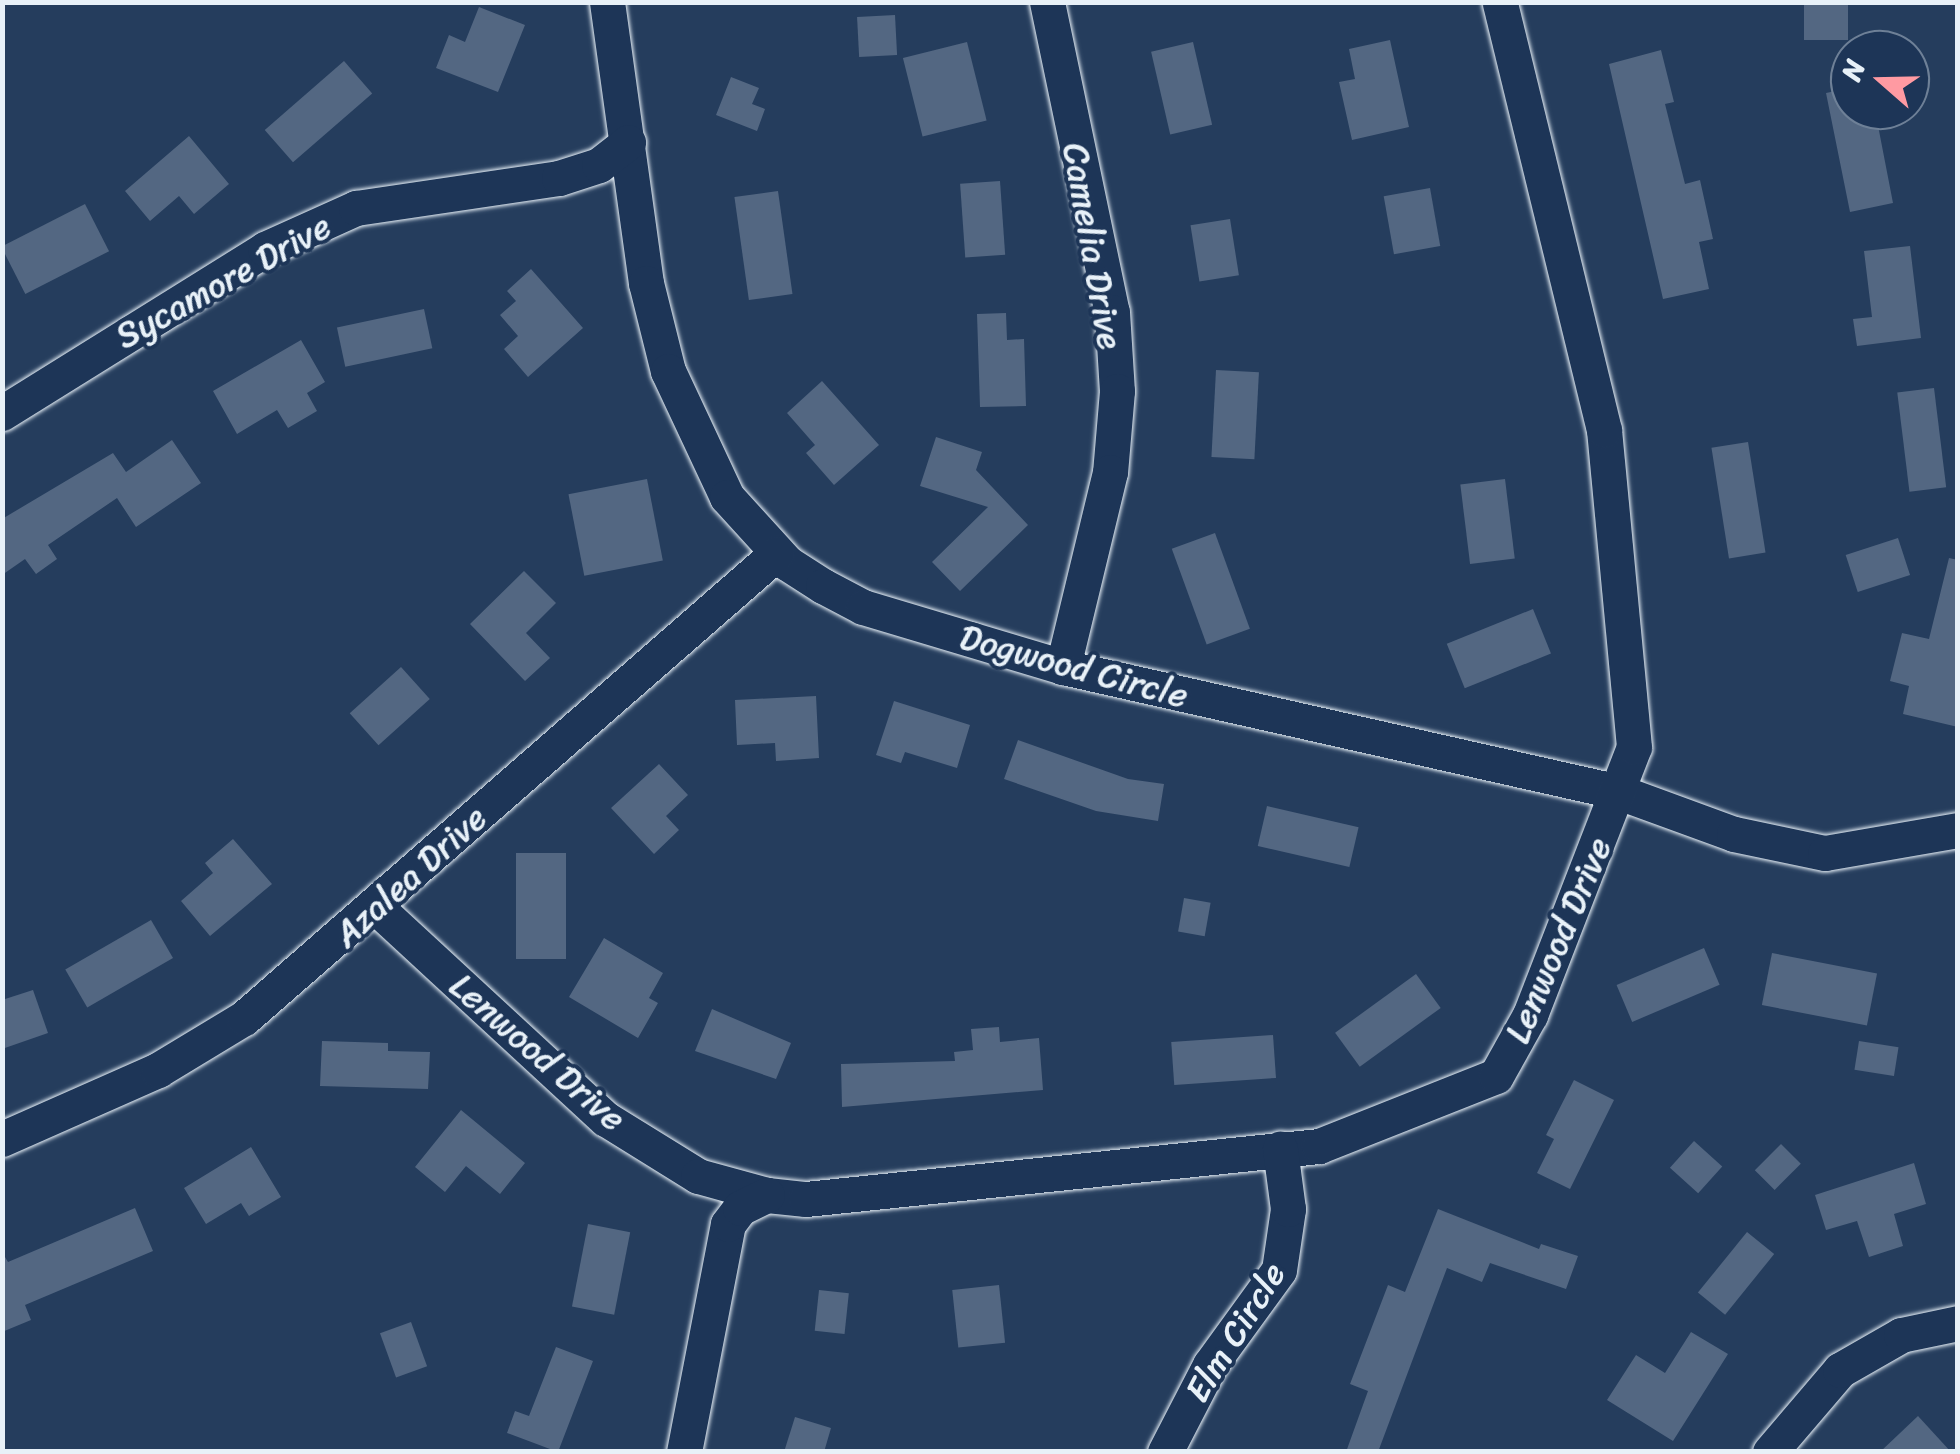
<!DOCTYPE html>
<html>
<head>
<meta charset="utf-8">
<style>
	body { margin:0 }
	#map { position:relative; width:1960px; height:1454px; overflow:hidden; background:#253d5d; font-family:Sriracha,sans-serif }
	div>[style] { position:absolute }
	.building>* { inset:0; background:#536782; transform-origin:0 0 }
	.roads { filter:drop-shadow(0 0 2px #e8f1f8) drop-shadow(0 0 2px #e8f1f8) }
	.minor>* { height:35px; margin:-17.5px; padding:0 17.5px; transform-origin:17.5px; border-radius:17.5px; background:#1d3557 }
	span { translate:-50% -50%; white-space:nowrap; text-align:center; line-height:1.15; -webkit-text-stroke:8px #1d3557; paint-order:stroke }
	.street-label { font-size:35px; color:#e8f1f8 }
	.frame { position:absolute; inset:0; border:5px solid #e8f1f8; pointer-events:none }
	.north { position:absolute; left:1830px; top:30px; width:100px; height:100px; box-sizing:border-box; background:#1d3557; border:2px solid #6e8097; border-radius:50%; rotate:290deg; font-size:28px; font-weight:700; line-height:40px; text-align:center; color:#e8f1f8 }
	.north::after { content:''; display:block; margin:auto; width:35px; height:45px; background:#ff9aa2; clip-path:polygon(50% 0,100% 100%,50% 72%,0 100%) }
</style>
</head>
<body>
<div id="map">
	<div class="building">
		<i style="left:1804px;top:2px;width:44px;height:38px"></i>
		<i style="clip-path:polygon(479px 7px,525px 25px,498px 92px,436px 68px,449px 35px,465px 42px)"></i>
		<i style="left:895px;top:15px;width:40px;height:38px;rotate:87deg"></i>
		<i style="clip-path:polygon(1390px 40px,1409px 127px,1352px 140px,1339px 82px,1355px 79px,1349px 49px)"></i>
		<i style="left:967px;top:42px;width:81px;height:66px;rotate:76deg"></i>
		<i style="left:1193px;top:42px;width:85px;height:43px;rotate:77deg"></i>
		<i style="clip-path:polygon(1661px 50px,1674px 102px,1665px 104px,1685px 184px,1700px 180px,1713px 239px,1699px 242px,1709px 289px,1663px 299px,1609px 64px)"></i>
		<i style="left:344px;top:61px;width:43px;height:105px;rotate:49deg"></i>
		<i style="clip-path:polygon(731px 77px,759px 88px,752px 104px,765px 109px,757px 131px,716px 115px)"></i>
		<i style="clip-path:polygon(1850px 88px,1850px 110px,1875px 110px,1893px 203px,1850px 212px,1826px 93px)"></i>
		<i style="clip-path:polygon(189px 136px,229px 184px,194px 214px,179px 196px,150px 221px,125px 191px)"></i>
		<i style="left:1000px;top:181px;width:74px;height:40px;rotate:86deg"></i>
		<i style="left:1430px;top:188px;width:59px;height:47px;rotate:80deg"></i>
		<i style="left:778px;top:191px;width:104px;height:44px;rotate:82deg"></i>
		<i style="left:85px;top:204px;width:53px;height:94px;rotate:63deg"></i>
		<i style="left:1230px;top:219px;width:57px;height:40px;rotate:81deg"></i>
		<i style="clip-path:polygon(1910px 246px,1921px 338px,1857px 346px,1853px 319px,1872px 317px,1864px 251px)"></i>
		<i style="clip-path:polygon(531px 269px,583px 328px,528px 377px,504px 349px,518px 336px,500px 315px,516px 301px,507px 291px)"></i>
		<i style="left:424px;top:309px;width:40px;height:89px;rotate:78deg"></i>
		<i style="clip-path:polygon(1006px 313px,1007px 340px,1024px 339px,1026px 406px,980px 407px,977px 314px)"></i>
		<i style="clip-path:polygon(301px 340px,325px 382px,307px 393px,317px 411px,288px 428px,277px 410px,237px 434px,213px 391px)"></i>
		<i style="left:1216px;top:370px;width:43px;height:87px;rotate:3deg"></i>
		<i style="clip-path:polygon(822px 381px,879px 445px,834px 485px,806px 453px,815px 445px,787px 413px)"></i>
		<i style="left:1934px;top:388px;width:100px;height:37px;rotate:83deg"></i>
		<i style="clip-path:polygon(936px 437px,982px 452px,976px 470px,1028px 525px,960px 591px,932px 562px,988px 507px,920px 486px)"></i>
		<i style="clip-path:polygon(172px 440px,201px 483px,136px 527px,117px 498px,48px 545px,57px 559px,36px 574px,25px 559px,2px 575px,2px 519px,113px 453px,126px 472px)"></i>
		<i style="left:1748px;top:442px;width:112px;height:37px;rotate:81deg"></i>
		<i style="left:647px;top:479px;width:83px;height:80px;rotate:79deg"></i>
		<i style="left:1505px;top:479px;width:80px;height:45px;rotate:83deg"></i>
		<i style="left:1215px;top:533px;width:102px;height:46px;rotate:70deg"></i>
		<i style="left:1898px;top:538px;width:39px;height:55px;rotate:72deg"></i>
		<i style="clip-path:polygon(1949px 558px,1958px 560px,1958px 727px,1903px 714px,1909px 686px,1890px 681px,1902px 633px,1929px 639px)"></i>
		<i style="clip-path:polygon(524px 571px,556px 603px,526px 633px,550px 658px,525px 681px,470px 624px)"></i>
		<i style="left:1533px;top:609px;width:48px;height:93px;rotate:68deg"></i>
		<i style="left:401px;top:667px;width:43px;height:69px;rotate:48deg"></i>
		<i style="clip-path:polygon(816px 696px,819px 758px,776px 761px,775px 743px,737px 745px,735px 700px)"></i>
		<i style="clip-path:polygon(894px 701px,970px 725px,957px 768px,905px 752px,901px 763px,876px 755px)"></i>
		<i style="clip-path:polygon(1018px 740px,1128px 779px,1164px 784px,1158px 821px,1096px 811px,1004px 779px)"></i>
		<i style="clip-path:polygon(659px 764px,688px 795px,666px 816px,679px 830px,654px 854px,611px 808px)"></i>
		<i style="left:1267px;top:806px;width:94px;height:41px;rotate:13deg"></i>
		<i style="clip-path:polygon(233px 839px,272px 884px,210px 936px,181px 901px,213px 873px,205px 863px)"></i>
		<i style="left:516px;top:853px;width:50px;height:106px"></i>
		<i style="left:1184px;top:898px;width:27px;height:34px;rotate:10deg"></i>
		<i style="left:151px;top:920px;width:44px;height:99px;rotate:60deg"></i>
		<i style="clip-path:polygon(604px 938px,663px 973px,649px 998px,658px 1003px,638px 1038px,569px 997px)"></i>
		<i style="left:1704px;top:948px;width:40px;height:95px;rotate:67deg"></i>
		<i style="left:1772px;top:953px;width:107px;height:53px;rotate:11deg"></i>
		<i style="left:1416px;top:974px;width:42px;height:100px;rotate:54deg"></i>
		<i style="clip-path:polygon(33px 990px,48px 1033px,2px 1049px,2px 1000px)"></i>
		<i style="clip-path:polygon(712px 1009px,791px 1043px,776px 1079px,695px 1051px)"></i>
		<i style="clip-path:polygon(999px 1027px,1000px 1042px,1039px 1038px,1043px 1090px,842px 1107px,841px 1064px,955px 1061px,954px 1052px,973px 1050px,971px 1029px)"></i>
		<i style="left:1273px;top:1035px;width:43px;height:102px;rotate:86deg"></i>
		<i style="clip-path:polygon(322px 1041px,388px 1043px,388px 1051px,430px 1052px,428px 1089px,320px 1086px)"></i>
		<i style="left:1859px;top:1041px;width:40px;height:29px;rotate:9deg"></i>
		<i style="clip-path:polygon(1574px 1080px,1614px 1100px,1570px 1189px,1537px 1173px,1554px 1139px,1546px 1135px)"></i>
		<i style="clip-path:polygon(461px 1110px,525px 1163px,500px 1194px,466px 1166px,445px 1192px,415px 1167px)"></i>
		<i style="left:1694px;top:1141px;width:38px;height:36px;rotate:42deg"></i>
		<i style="left:1781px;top:1144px;width:28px;height:37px;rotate:45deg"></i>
		<i style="clip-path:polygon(251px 1147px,281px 1197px,249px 1216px,241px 1203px,206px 1224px,184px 1188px)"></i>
		<i style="clip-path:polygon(1914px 1163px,1926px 1204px,1894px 1214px,1903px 1246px,1869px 1257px,1857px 1221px,1826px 1230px,1815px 1195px)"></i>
		<i style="clip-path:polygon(135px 1208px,153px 1251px,25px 1305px,31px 1320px,2px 1332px,2px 1252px,8px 1262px)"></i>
		<i style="clip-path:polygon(1438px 1209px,1539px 1249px,1541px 1244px,1578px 1256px,1566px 1289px,1490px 1263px,1482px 1282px,1447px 1268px,1378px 1452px,1346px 1452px,1368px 1391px,1350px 1384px,1388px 1285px,1405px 1292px)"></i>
		<i style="left:588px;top:1224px;width:43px;height:84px;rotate:11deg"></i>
		<i style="left:1747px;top:1232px;width:35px;height:78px;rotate:39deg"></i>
		<i style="left:999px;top:1285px;width:58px;height:47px;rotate:84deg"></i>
		<i style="left:819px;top:1290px;width:30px;height:41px;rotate:6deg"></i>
		<i style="left:411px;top:1322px;width:47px;height:33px;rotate:70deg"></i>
		<i style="clip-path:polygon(1691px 1332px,1728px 1354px,1673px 1441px,1607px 1400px,1636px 1355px,1665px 1373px)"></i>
		<i style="clip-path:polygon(556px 1347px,593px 1361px,558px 1452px,507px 1433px,515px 1411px,529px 1416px)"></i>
		<i style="clip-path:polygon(1918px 1416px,1951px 1452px,1880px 1452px)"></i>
		<i style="clip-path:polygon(795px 1417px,831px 1428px,824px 1452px,784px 1452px)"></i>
	</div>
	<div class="roads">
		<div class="minor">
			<i style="left:607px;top:2px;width:284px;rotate:82.1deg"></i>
			<i style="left:646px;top:283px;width:91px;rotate:76deg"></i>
			<i style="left:668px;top:371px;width:139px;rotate:64.9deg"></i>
			<i style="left:727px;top:497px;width:89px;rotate:47.7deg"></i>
			<i style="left:787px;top:563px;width:43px;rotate:32.6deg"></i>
			<i style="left:823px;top:586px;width:45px;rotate:27.7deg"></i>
			<i style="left:863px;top:607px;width:209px;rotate:16.7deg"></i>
			<i style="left:1063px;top:667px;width:570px;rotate:12.67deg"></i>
			<i style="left:1619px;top:792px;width:122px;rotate:20.1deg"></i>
			<i style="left:1734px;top:834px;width:93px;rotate:11.8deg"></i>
			<i style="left:1825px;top:853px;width:135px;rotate:-9.8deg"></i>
			<i style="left:1047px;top:2px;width:317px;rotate:78.2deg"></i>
			<i style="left:1112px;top:312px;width:79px;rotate:86.4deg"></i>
			<i style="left:1117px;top:391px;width:81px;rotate:94.9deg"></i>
			<i style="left:1110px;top:472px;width:201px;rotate:103.6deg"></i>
			<i style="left:2px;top:413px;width:310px;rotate:-31.9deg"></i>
			<i style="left:265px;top:249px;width:100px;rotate:-24.3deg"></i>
			<i style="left:356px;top:208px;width:205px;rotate:-8.4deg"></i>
			<i style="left:559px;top:178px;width:42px;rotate:-18deg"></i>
			<i style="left:599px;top:165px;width:37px;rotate:-38deg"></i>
			<i style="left:377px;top:908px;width:311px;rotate:42.7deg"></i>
			<i style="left:606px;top:1119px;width:108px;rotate:31.8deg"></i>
			<i style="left:698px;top:1176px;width:72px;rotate:15.4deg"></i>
			<i style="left:767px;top:1195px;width:39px;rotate:6deg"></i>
			<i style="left:806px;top:1199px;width:516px;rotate:-5.9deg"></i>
			<i style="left:1319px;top:1146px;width:190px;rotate:-21.6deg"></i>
			<i style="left:1496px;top:1076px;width:70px;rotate:-60.9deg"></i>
			<i style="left:1530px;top:1015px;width:287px;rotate:-68.8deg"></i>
			<i style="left:1634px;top:747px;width:318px;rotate:-95.4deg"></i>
			<i style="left:1604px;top:430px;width:440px;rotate:-103.7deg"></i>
			<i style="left:2px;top:1139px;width:171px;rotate:-23.9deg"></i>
			<i style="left:158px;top:1070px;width:100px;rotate:-31.2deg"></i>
			<i style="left:244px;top:1018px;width:707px;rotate:-41.1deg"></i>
			<i style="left:684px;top:1452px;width:232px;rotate:-79.1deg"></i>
			<i style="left:728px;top:1224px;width:20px;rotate:-53deg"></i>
			<i style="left:740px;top:1208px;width:30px;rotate:-26deg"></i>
			<i style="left:1165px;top:1452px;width:98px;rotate:-62.7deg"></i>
			<i style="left:1210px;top:1365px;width:117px;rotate:-54deg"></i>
			<i style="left:1279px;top:1270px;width:62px;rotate:-81.6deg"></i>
			<i style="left:1288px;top:1209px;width:61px;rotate:-97.6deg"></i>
			<i style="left:1770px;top:1452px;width:108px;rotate:-49.5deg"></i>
			<i style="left:1840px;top:1370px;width:70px;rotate:-29.8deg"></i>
			<i style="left:1901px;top:1335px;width:58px;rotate:-11.9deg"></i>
		</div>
	</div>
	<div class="street-label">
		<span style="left:1093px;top:246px;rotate:80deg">Camelia Drive</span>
		<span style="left:223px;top:281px;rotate:-29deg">Sycamore Drive</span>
		<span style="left:1074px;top:666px;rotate:15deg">Dogwood Circle</span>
		<span style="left:410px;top:876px;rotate:-42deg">Azalea Drive</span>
		<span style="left:1558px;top:940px;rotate:-67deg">Lenwood Drive</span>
		<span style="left:538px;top:1052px;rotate:41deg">Lenwood Drive</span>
		<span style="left:1235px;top:1332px;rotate:-58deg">Elm Circle</span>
	</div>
	<div class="frame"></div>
	<div class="north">N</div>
</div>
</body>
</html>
